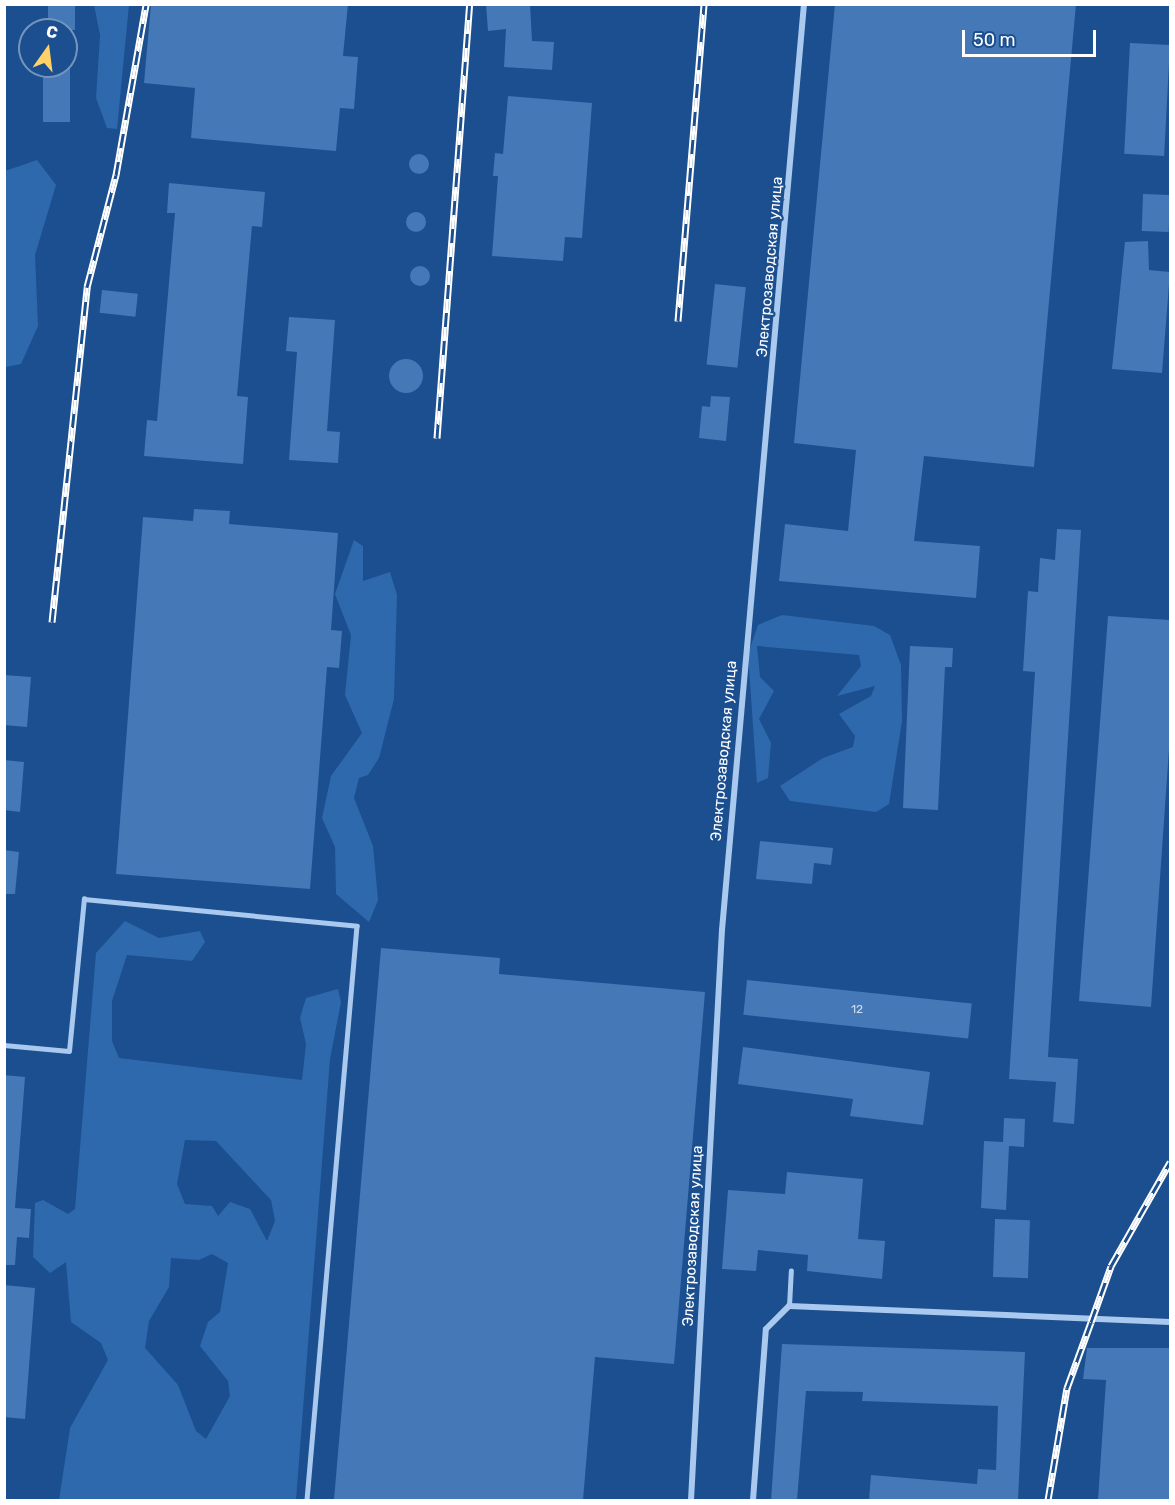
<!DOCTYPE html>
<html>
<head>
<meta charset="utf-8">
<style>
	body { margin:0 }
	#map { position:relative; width:1175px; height:1505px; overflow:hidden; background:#1b4f8f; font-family:Rubik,sans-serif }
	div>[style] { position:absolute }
	.green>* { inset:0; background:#2e69ad }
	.building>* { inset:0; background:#4478b7; transform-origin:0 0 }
	.round { border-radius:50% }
	.service>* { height:4.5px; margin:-2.25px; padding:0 2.25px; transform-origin:2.25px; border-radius:2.25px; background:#a9c9ee }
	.minor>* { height:6px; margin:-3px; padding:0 3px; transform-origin:3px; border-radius:3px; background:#a9c9ee }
	.rail>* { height:7px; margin-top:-3.5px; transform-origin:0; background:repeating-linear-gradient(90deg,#1b4f8f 0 14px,#fff 0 28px); box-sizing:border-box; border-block:2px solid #fff }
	span { translate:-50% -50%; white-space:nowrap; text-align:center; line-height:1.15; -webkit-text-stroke:4.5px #1b4f8f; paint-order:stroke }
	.number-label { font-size:12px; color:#d0dded }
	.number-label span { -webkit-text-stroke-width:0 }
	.street-label { font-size:15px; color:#fff }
	.frame { position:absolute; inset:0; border:6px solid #fff; pointer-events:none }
	.north { position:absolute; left:18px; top:18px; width:60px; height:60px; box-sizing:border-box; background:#1b4f8f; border:2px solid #7695bc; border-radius:50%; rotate:14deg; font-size:16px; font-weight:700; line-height:24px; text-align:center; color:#fff }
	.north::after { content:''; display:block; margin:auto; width:21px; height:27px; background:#ffd166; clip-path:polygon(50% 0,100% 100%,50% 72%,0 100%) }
	.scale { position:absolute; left:962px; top:30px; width:134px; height:27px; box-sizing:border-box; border:3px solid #fff; border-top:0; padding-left:8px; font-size:18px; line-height:21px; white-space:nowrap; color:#fff; -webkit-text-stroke:4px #1b4f8f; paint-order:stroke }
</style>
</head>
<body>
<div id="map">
	<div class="green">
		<div style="clip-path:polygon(94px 5px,129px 5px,117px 129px,107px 128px,96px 98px,100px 35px)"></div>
		<div style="clip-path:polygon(37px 160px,56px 185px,35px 255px,38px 326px,21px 364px,5px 367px,5px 171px)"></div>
		<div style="clip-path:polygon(354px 540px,363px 546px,363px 581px,390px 572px,397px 595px,394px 699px,379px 758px,368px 775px,359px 778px,354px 798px,373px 846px,378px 900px,369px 922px,336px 894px,335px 847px,322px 818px,331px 776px,362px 733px,345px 695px,351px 635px,335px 594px)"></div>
		<div style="clip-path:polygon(782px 615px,874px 626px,890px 635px,901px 665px,902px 721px,889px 804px,876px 812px,790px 801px,780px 786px,823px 758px,853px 747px,855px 736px,839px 714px,871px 696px,875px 686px,837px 696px,861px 666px,859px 655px,757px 646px,760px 677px,774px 691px,759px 719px,771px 743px,768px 778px,757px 783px,748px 654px,758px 625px)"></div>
		<div style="clip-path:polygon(evenodd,125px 921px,159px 938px,200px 931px,205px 942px,192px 961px,127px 955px,112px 1001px,112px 1041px,119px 1058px,302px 1080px,306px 1044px,300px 1018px,306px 998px,338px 989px,341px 1002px,330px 1059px,296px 1500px,59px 1500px,70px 1428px,108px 1360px,101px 1343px,71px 1322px,66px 1262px,50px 1273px,33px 1257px,35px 1203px,43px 1200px,68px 1214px,75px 1209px,96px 953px,125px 921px,185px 1140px,216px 1141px,271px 1200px,275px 1221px,267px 1241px,250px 1209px,230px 1202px,218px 1216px,212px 1206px,185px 1204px,177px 1184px,185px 1140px,125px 921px,212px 1254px,228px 1263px,220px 1312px,208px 1322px,200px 1346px,228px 1381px,230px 1396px,206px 1439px,196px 1431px,178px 1385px,145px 1348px,149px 1321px,169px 1287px,171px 1258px,199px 1260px,212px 1254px)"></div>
	</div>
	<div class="building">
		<div style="left:48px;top:4px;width:27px;height:26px"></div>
		<div style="clip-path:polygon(151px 4px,348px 4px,343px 56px,358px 57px,354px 109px,340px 108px,336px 151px,191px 138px,195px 88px,144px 83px)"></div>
		<div style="clip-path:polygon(486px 4px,530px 4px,532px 41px,554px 42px,552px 70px,504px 67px,506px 29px,488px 31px)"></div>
		<div style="clip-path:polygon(835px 4px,1076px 4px,1034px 467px,924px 456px,914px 541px,980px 546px,976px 598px,779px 581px,785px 524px,848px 531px,856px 450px,794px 443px)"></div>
		<div style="left:1130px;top:43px;width:40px;height:111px;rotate:3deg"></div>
		<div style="left:43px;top:66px;width:27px;height:56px"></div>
		<div style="clip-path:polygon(508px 96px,592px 103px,582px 238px,565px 237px,563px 261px,492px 256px,498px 176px,493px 176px,495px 153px,503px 154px)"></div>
		<div class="round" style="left:409px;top:154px;width:20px;height:20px"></div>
		<div style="clip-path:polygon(169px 183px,265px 192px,262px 227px,252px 226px,237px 396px,248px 397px,243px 464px,144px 456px,147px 420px,157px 421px,175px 213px,167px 213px)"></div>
		<div style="left:1143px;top:194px;width:27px;height:37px;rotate:2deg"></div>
		<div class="round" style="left:406px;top:212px;width:20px;height:20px"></div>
		<div style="clip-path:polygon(1148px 241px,1149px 270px,1170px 272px,1162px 373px,1112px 369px,1125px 242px)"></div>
		<div class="round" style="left:410px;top:266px;width:20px;height:20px"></div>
		<div style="left:715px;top:284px;width:31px;height:81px;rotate:6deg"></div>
		<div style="left:102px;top:290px;width:36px;height:23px;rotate:6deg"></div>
		<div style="clip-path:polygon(289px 317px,335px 320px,327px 431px,340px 432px,338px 463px,289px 460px,297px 352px,286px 351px)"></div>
		<div class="round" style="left:389px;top:359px;width:34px;height:34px"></div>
		<div style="clip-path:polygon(711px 396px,730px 397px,726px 441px,699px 438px,702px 406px,710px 407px)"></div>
		<div style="clip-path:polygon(194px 509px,230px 511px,229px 524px,338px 533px,331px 630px,342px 631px,339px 668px,327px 667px,310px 889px,116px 874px,143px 517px,193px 521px)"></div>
		<div style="clip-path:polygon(1057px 529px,1081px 530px,1048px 1057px,1078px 1059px,1074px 1124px,1053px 1122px,1056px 1082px,1009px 1079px,1035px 672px,1023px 671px,1028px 591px,1038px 592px,1040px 558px,1055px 560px)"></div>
		<div style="clip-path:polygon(1108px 616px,1170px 620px,1170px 735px,1151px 1007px,1079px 1001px)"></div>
		<div style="clip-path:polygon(910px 646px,953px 648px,952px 667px,945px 667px,938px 810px,903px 808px)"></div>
		<div style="clip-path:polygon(4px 675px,31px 677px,27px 727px,4px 725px)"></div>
		<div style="clip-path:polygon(4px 760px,24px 762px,20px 812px,4px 810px)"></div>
		<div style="clip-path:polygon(760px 841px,833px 848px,831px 865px,814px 863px,812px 884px,756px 879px)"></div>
		<div style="clip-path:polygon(4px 850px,19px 852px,15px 894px,4px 894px)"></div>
		<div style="clip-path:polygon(381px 948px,500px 958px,499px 974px,705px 992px,674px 1364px,595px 1357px,583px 1500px,334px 1500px)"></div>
		<div style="left:747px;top:980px;width:226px;height:35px;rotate:6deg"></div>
		<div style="clip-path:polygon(743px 1047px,930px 1072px,923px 1125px,850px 1116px,853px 1099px,738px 1084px)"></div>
		<div style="clip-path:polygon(4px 1075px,25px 1077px,15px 1208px,31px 1209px,29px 1238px,17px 1237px,15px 1265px,4px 1265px)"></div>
		<div style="clip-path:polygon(1004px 1118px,1025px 1119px,1024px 1147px,1009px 1146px,1006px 1210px,981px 1208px,984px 1141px,1003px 1142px)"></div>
		<div style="clip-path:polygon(787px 1172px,863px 1179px,858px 1239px,885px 1241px,882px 1279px,807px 1271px,808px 1255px,758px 1250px,756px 1271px,722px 1269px,728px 1190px,785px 1194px)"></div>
		<div style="left:995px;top:1219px;width:35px;height:58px;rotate:2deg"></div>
		<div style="clip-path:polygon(4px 1285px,35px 1288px,25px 1419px,4px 1417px)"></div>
		<div style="clip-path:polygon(782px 1344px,1025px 1352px,1018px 1500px,869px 1500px,871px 1475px,977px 1484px,978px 1469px,996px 1470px,998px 1406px,862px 1401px,863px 1392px,806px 1391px,797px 1500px,771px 1500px)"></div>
		<div style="clip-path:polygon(1087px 1348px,1170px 1348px,1170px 1500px,1098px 1500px,1106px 1380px,1083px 1379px)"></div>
	</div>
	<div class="service">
		<div style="left:4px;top:1045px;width:65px;rotate:5.3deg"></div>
		<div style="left:69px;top:1051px;width:153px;rotate:-84.4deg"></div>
		<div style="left:84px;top:899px;width:274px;rotate:5.6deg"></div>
		<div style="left:357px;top:926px;width:576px;rotate:94.98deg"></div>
		<div style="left:789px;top:1306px;width:35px;rotate:-87deg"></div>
	</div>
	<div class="minor">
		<div style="left:691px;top:1500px;width:571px;rotate:-86.89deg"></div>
		<div style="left:722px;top:930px;width:930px;rotate:-84.94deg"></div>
		<div style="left:753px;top:1500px;width:171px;rotate:-85.7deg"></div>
		<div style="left:766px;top:1329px;width:33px;rotate:-45deg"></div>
		<div style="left:789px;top:1306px;width:381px;rotate:2.4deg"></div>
	</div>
	<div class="rail">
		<div style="left:678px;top:321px;width:318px;rotate:-85.3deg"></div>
		<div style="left:437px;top:438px;width:435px;rotate:-85.7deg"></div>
		<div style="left:52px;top:622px;width:337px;rotate:-84deg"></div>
		<div style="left:87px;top:287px;width:116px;rotate:-75.5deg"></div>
		<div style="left:116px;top:175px;width:174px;rotate:-80deg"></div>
		<div style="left:1048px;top:1500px;width:114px;rotate:-80.4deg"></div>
		<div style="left:1067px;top:1388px;width:70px;rotate:-70deg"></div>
		<div style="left:1091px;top:1322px;width:59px;rotate:-70.3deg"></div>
		<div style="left:1111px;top:1266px;width:120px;rotate:-60.4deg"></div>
	</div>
	<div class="number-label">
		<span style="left:857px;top:1010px">12</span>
	</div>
	<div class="street-label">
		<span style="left:770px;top:267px;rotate:-85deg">Электрозаводская улица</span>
		<span style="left:724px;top:751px;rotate:-85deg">Электрозаводская улица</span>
		<span style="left:693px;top:1236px;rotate:-87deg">Электрозаводская улица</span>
	</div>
	<div class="frame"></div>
	<div class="north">С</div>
	<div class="scale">50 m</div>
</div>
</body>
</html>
